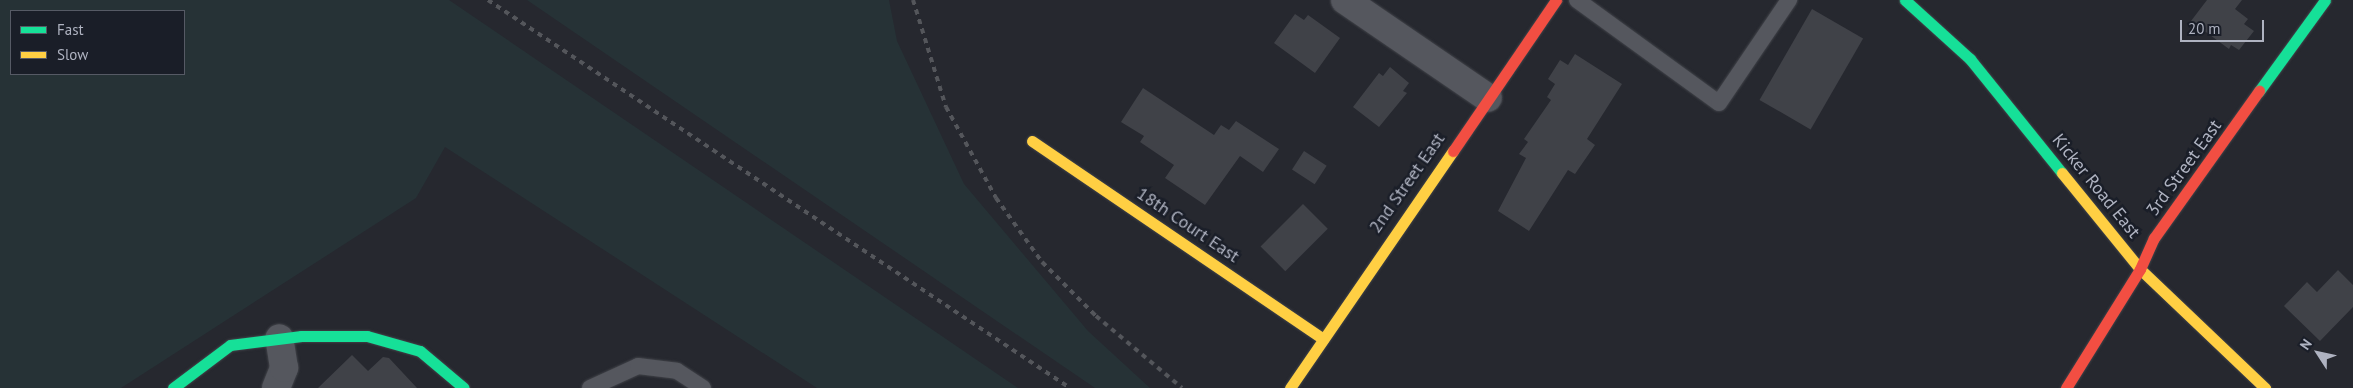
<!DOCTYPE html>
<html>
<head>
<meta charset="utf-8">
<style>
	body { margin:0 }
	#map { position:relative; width:2353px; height:388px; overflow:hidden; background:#26282f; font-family:"PT Sans",sans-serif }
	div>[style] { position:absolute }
	.green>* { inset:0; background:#263236 }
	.building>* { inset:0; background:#404248; transform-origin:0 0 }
	.roads { filter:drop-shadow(0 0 1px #414349) drop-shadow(0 0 1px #414349) }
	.lane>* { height:16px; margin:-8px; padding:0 8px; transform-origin:8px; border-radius:8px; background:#55575e }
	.street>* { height:28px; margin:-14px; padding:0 14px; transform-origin:14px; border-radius:14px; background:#55575e }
	.fast>* { height:11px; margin:-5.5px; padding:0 5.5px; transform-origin:5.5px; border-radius:5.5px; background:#16e098 }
	.slow>* { height:11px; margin:-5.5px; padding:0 5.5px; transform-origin:5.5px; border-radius:5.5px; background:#ffcf43 }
	.jam>* { height:11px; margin:-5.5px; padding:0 5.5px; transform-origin:5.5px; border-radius:5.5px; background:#f24e42 }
	.rail>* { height:4px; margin-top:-2px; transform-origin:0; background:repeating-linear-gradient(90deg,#54565b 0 5px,transparent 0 10px) }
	span { translate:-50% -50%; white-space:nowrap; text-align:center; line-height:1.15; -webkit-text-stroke:5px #1a1e28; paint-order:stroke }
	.street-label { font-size:18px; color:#afb3c1 }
	.legend { position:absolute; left:10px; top:10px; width:175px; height:65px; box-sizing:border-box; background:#1a1e28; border:1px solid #565a65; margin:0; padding:6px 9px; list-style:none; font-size:15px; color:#afb3c1 }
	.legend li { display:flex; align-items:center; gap:10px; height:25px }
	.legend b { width:25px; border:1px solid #565a65 }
	.north { position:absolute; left:2293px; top:328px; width:50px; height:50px; -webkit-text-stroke:4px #1a1e28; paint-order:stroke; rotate:305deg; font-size:14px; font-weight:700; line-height:20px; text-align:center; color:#afb3c1 }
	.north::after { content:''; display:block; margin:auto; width:18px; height:22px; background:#afb3c1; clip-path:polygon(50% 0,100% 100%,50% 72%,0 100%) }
	.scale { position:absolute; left:2180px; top:20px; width:84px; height:22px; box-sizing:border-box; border:2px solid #afb3c1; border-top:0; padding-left:6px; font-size:15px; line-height:18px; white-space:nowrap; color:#afb3c1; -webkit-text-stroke:4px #1a1e28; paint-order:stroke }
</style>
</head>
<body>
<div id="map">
	<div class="green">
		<div style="clip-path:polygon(evenodd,0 0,449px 0,1018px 388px,817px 388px,445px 147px,416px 198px,121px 388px,0 388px,0 0,184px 11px,184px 74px,11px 74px,11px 11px,184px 11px)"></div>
		<div style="clip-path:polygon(527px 0,889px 0,897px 41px,964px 184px,1088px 331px,1150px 388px,1095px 388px)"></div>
	</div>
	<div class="building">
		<div style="clip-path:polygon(2207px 0,2242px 0,2235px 9px,2248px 19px,2244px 24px,2254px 31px,2239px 50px,2231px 45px,2229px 49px,2191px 21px)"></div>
		<div style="left:1812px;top:9px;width:59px;height:105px;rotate:30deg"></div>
		<div style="clip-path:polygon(1295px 14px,1304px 20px,1308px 15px,1340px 38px,1315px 73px,1274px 43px)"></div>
		<div style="clip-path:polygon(1575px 54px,1622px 84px,1587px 139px,1595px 145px,1575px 174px,1568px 170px,1529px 231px,1498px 211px,1526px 158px,1519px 154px,1528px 142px,1524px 139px,1551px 100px,1547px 97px,1555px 84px,1548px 79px,1560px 60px,1568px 65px)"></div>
		<div style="clip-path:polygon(1390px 67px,1409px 83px,1403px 91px,1407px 93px,1379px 127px,1353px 107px,1379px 73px,1383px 76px)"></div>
		<div style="clip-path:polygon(1143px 88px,1214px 135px,1221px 125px,1229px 130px,1236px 121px,1279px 149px,1263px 172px,1240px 156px,1205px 205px,1165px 178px,1174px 165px,1140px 142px,1144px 136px,1121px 122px)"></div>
		<div style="left:1304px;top:151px;width:27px;height:22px;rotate:33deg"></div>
		<div style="left:1303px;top:204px;width:35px;height:60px;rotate:45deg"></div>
		<div style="clip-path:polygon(2338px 270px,2353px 285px,2353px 307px,2320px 341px,2284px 306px,2307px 282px,2317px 292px)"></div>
		<div style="clip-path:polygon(352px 355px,368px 371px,383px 357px,389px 358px,417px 388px,318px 388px)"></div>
	</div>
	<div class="roads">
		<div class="lane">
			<div style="left:1577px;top:0;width:175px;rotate:36deg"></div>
			<div style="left:1719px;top:103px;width:125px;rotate:-55.8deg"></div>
			<div style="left:590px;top:388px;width:53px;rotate:-24.6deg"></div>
			<div style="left:638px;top:366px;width:39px;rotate:7deg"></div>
			<div style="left:677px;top:371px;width:31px;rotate:33deg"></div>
		</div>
		<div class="street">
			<div style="left:1345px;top:0;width:173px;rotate:34.4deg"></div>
			<div style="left:276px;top:388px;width:22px;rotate:-68deg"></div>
			<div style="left:284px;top:368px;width:30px;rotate:-99deg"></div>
		</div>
		<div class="fast">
			<div style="left:1905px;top:0;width:88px;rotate:42.2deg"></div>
			<div style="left:1970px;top:59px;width:146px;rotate:51.1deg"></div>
			<div style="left:2259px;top:91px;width:112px;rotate:-54deg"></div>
			<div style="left:173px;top:388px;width:71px;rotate:-37deg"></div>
			<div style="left:230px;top:345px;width:72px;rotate:-7.2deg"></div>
			<div style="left:301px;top:336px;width:66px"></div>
			<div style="left:367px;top:336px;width:55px;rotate:15.8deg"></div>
			<div style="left:420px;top:351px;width:57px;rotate:40.1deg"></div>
		</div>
		<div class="slow">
			<div style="left:1032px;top:141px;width:352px;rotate:34.2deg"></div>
			<div style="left:2062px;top:173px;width:124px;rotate:50.9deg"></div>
			<div style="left:2140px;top:269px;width:173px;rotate:43.6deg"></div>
			<div style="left:1290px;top:388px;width:288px;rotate:-55.5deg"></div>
		</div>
		<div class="jam">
			<div style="left:1453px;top:151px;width:183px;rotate:-55.7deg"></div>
			<div style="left:2066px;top:388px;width:140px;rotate:-58.1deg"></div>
			<div style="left:2140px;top:269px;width:34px;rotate:-66deg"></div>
			<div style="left:2154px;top:238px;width:181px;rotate:-54.5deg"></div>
		</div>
	</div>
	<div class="rail">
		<div style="left:488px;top:0;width:699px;rotate:33.69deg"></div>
		<div style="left:913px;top:0;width:112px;rotate:72.9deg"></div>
		<div style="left:946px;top:107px;width:104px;rotate:61.2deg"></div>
		<div style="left:996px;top:198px;width:79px;rotate:54.3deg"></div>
		<div style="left:1042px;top:262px;width:76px;rotate:45deg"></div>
		<div style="left:1096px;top:316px;width:112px;rotate:39.9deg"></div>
	</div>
	<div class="street-label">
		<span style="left:2184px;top:168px;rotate:-54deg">3rd Street East</span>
		<span style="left:1407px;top:183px;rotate:-55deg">2nd Street East</span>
		<span style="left:2096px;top:186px;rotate:51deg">Kicker Road East</span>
		<span style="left:1188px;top:225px;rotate:34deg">18th Court East</span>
	</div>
	<ul class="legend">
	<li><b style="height:6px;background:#16e098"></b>Fast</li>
	<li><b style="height:6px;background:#ffcf43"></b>Slow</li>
	</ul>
	<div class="north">N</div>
	<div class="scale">20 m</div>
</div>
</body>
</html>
